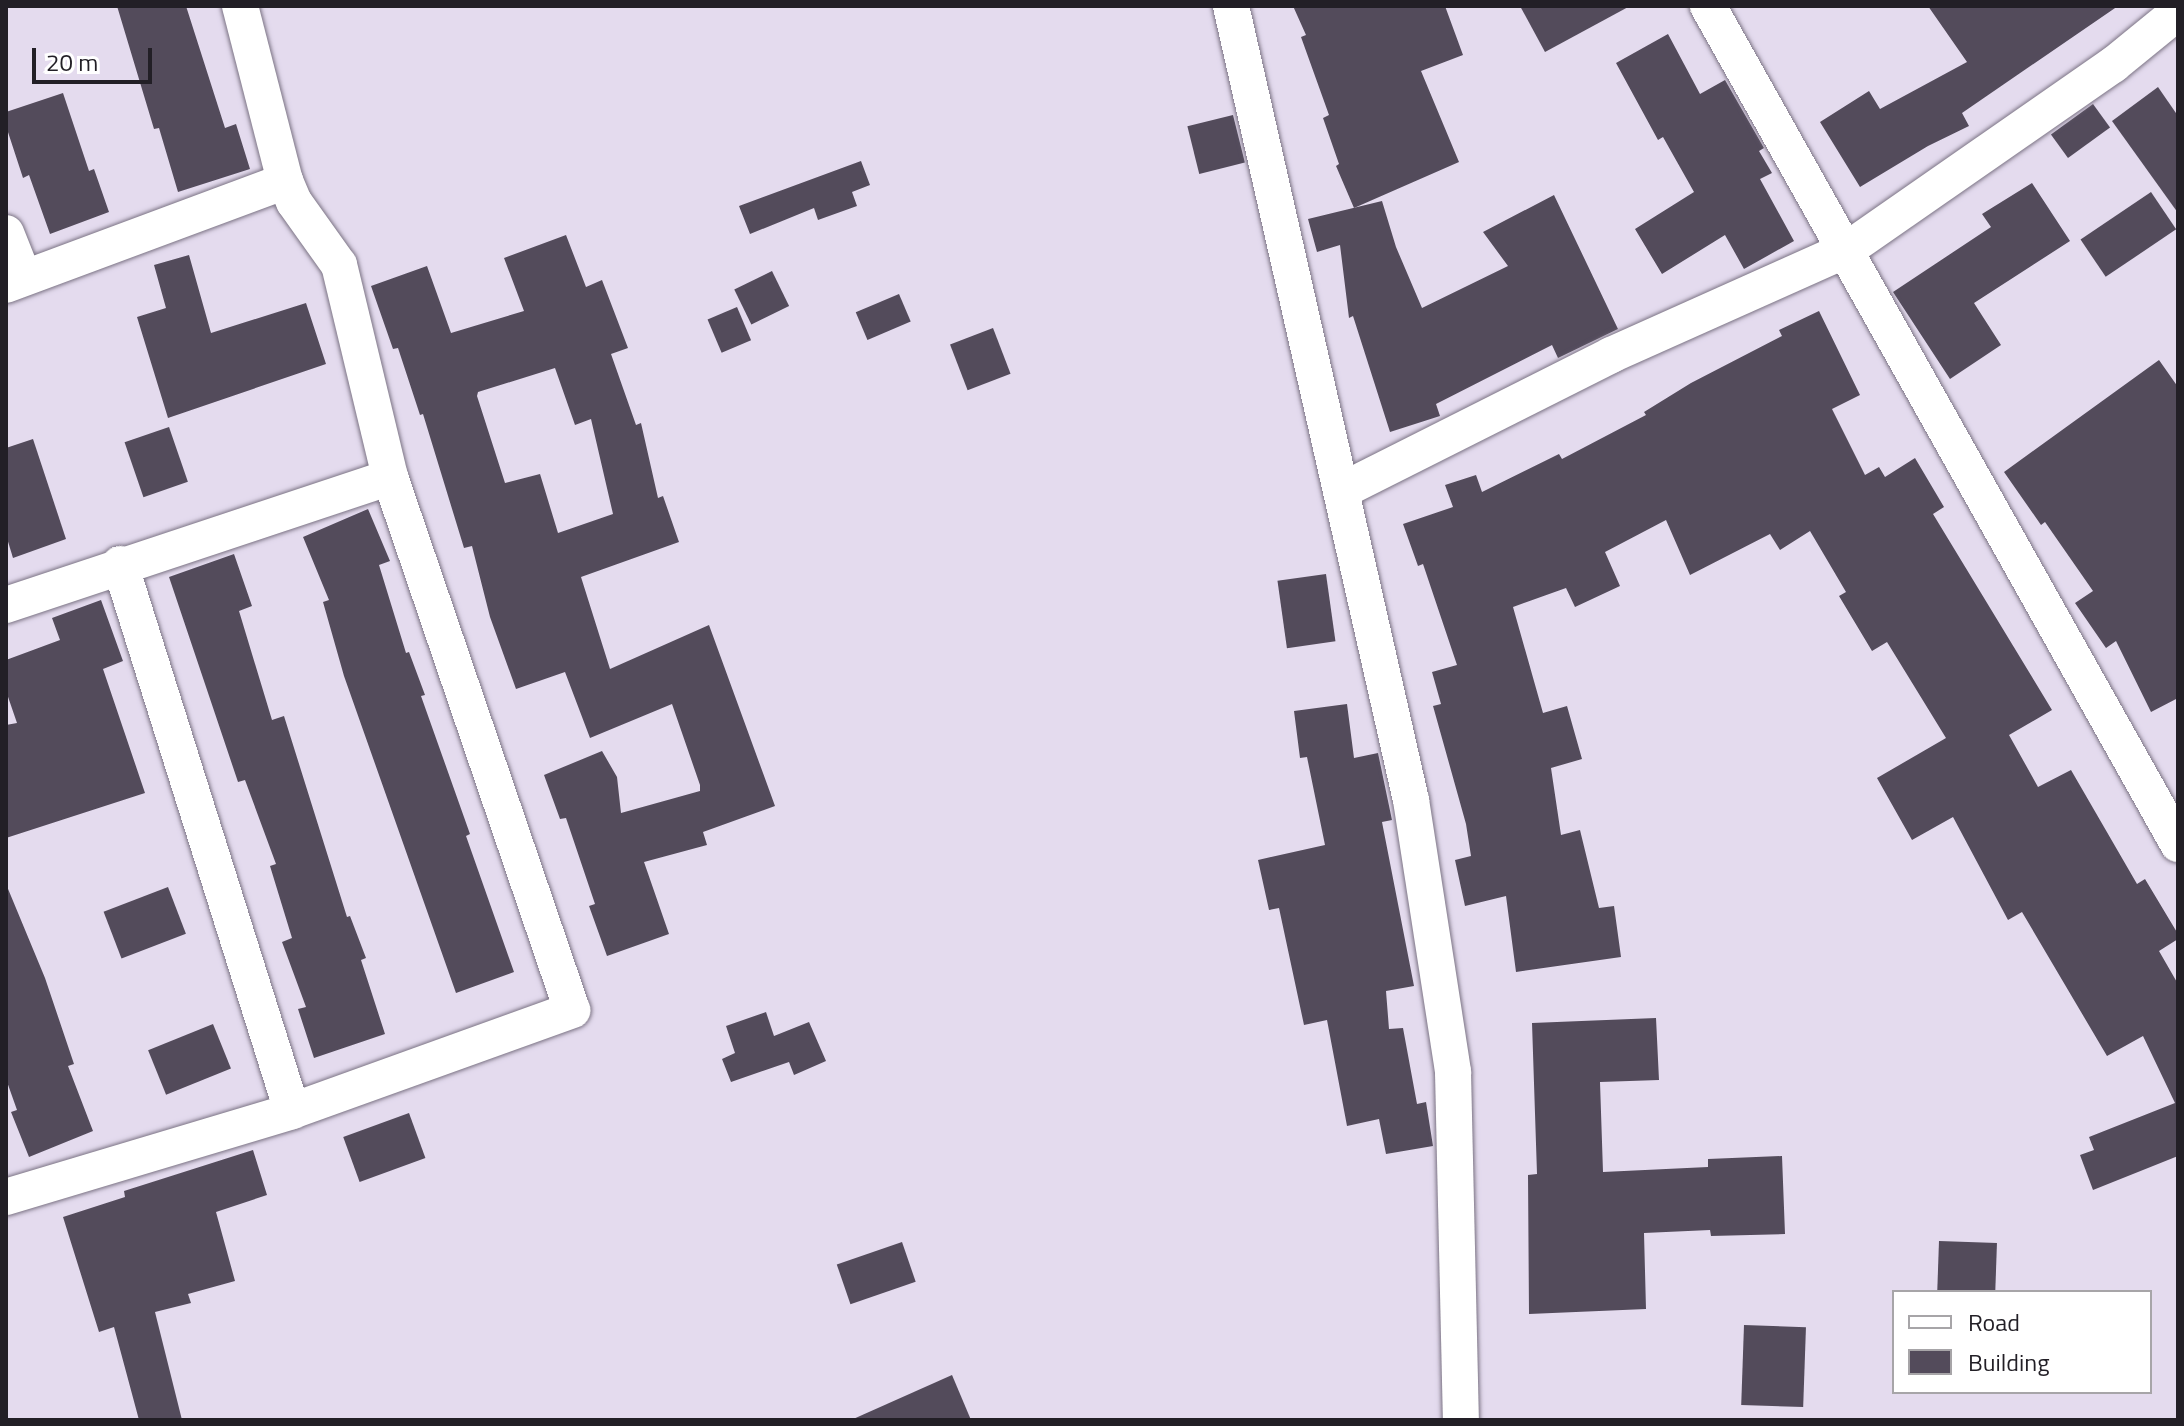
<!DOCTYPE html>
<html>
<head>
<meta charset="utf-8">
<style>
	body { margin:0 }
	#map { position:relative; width:2184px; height:1426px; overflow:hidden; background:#e4dbee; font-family:"Titillium Web",sans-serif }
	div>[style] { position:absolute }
	.building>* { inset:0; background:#534b5b; transform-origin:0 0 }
	.roads { filter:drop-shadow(0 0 2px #7b7384) drop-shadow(0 0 2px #7b7384) }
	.minor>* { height:36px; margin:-18px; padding:0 18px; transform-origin:18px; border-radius:18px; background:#fff }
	span { translate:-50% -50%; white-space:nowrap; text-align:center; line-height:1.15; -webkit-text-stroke:8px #fff; paint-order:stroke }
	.frame { position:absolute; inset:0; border:8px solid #221f26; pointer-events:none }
	.legend { position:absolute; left:1892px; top:1290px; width:260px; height:104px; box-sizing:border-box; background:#fff; border:2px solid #a7a5a8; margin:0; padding:10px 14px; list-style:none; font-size:24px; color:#221f26 }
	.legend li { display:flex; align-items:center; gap:16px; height:40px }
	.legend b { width:40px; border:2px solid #a7a5a8 }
	.scale { position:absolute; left:32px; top:48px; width:120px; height:36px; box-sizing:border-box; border:4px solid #221f26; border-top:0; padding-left:10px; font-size:24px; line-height:28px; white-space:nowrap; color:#221f26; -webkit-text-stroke:6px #fff; paint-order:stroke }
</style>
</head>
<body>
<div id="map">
	<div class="building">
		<div style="clip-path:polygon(117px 6px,186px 6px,225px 128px,236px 124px,250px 169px,178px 192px,159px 128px,154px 129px)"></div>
		<div style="clip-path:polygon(1293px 6px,1445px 6px,1463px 55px,1421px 71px,1459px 162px,1354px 208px,1336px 166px,1339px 164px,1323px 118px,1329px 115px,1301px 37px,1306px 35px)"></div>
		<div style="clip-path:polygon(1520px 6px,1630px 6px,1545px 52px)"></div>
		<div style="clip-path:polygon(1928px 6px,2118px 6px,1962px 113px,1969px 126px,1928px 146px,1860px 187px,1820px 122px,1869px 91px,1880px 109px,1967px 62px)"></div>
		<div style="clip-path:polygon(1668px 34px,1700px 94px,1725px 80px,1764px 148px,1759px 151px,1772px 173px,1760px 179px,1794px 241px,1744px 269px,1725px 235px,1662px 274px,1635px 229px,1694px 192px,1663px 137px,1658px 140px,1616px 63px)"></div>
		<div style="clip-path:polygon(2158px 87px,2178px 116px,2178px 213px,2112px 121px)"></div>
		<div style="clip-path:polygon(63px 93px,89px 171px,94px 169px,109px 212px,50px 234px,29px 175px,23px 178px,6px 126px,6px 112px)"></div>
		<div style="left:2093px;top:104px;width:29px;height:52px;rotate:54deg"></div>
		<div style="left:1233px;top:115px;width:49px;height:47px;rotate:76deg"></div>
		<div style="clip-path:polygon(861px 161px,870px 185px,852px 192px,857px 206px,818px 220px,814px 208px,750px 234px,739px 206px)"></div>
		<div style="clip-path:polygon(2032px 183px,2070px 241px,1974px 303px,2001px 345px,1950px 379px,1893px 292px,1991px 227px,1982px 214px)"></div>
		<div style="left:2151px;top:192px;width:45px;height:85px;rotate:56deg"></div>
		<div style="clip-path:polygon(1554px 195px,1618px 329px,1558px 358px,1552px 345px,1436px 404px,1440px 416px,1390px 432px,1353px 316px,1349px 318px,1340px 245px,1317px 252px,1308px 219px,1382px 201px,1396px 247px,1422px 308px,1508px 266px,1483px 232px)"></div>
		<div style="clip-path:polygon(evenodd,566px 235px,586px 287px,602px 280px,628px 348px,611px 354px,636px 425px,641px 423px,658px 498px,663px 496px,679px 542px,581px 577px,610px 669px,709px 625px,775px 806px,703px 832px,707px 845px,644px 862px,669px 934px,607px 956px,589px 906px,595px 904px,566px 818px,560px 819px,544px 775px,602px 751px,617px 777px,621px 813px,700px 791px,700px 785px,672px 704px,590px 738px,565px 672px,516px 689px,490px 617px,472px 546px,464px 548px,423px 414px,420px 415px,398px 348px,393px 349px,371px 286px,427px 266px,451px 333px,524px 311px,504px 258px,566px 235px,555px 368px,575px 425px,591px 419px,613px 514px,558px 533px,540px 474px,505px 483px,477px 396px,478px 392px,555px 368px)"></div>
		<div style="clip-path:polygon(189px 255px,211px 333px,306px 303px,326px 364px,168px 418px,137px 317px,166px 308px,154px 265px)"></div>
		<div style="left:772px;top:271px;width:39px;height:42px;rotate:64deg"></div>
		<div style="left:899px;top:294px;width:30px;height:47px;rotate:67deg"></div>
		<div style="left:737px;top:307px;width:36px;height:32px;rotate:67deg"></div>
		<div style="clip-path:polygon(1819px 311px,1860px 395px,1832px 409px,1865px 475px,1879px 467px,1885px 477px,1915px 458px,1944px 507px,1933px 514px,2052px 710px,2009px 735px,2038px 787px,2071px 770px,2137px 884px,2145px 879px,2178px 934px,2178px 939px,2159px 951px,2178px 984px,2178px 1156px,2093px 1190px,2080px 1155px,2094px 1150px,2089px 1137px,2175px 1103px,2143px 1036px,2107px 1056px,2022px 912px,2008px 920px,1953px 817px,1912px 840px,1877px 778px,1946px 738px,1887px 642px,1872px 651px,1839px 596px,1846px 592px,1810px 531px,1780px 550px,1770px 534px,1690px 575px,1666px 520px,1605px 552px,1620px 586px,1575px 607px,1566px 588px,1513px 607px,1543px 713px,1567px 706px,1582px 759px,1551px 768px,1561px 835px,1580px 830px,1599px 908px,1614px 906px,1621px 957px,1516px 972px,1506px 896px,1465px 906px,1455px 860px,1471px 856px,1466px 824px,1433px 706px,1441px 704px,1432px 672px,1457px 665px,1423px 564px,1418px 566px,1403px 524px,1453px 507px,1445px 485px,1476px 475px,1482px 492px,1559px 454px,1562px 459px,1646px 415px,1644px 412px,1691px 383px,1782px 336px,1779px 330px)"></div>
		<div style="left:993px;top:328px;width:49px;height:46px;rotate:69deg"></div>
		<div style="clip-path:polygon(2159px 360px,2178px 387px,2178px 698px,2151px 712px,2116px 641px,2106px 648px,2075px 603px,2093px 591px,2045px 522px,2041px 525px,2004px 472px)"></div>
		<div style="left:169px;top:427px;width:58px;height:47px;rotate:71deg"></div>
		<div style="clip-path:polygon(33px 439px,66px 539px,13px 558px,6px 535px,6px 448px)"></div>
		<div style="clip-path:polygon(368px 509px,390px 561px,379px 565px,406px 653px,409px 652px,425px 695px,421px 696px,470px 834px,466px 836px,514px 972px,456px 993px,344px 676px,323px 602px,329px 600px,303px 537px)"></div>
		<div style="clip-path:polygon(234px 554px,252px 606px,239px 611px,272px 720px,284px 716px,347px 917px,350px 916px,366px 958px,361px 960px,385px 1034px,314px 1058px,298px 1009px,306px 1007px,282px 942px,292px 938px,270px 866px,276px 864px,245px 780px,238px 782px,169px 577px)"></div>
		<div style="left:1326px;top:574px;width:68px;height:49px;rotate:82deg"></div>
		<div style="clip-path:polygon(101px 600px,123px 661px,103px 669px,145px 793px,6px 838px,6px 725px,17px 723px,6px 691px,6px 660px,60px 640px,52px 618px)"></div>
		<div style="clip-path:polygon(1347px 704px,1354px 758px,1378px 753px,1392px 820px,1382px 822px,1414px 986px,1386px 991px,1389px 1029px,1403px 1028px,1417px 1104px,1426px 1102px,1433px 1146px,1386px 1154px,1379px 1119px,1347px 1126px,1327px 1020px,1304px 1025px,1279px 908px,1269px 910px,1258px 860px,1325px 845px,1307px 757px,1300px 758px,1294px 711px)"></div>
		<div style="clip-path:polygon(6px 884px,45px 978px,74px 1064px,68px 1066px,93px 1131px,29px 1157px,11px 1112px,17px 1110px,6px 1079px)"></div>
		<div style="left:168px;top:887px;width:50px;height:69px;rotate:69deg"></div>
		<div style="clip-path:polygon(766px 1012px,774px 1036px,809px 1022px,826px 1061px,794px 1075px,789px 1062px,731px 1082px,722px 1059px,735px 1053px,726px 1026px)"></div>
		<div style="clip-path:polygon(1656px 1018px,1659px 1080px,1600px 1082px,1603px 1172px,1708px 1167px,1708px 1159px,1782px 1156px,1785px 1234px,1711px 1236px,1710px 1230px,1644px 1233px,1646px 1309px,1529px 1314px,1528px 1175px,1537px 1174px,1532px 1023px)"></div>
		<div style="left:213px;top:1024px;width:48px;height:70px;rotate:68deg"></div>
		<div style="left:409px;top:1113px;width:48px;height:70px;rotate:70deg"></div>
		<div style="clip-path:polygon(253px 1150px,267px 1195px,216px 1212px,235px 1281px,188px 1294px,191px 1303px,155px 1312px,182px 1420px,139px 1420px,114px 1327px,99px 1332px,63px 1217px,125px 1197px,124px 1191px)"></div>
		<div style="left:1939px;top:1241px;width:58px;height:51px;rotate:2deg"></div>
		<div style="left:902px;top:1242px;width:42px;height:69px;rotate:71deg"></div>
		<div style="left:1744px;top:1325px;width:62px;height:80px;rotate:2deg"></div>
		<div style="clip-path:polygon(952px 1375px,971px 1420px,851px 1420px)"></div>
	</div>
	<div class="roads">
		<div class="minor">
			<div style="left:1231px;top:6px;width:814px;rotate:77.23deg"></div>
			<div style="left:1411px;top:800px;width:275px;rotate:81.2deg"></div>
			<div style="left:1453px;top:1072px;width:348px;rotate:88.7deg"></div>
			<div style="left:1708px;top:6px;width:961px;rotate:60.71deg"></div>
			<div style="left:6px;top:233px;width:48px;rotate:68.2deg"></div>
			<div style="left:6px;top:285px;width:298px;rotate:-20.4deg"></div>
			<div style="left:1343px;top:490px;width:300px;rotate:-26.7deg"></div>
			<div style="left:1611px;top:355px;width:260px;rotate:-24.1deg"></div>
			<div style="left:1848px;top:249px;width:323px;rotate:-34.8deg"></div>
			<div style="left:2113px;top:65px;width:84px;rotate:-39.2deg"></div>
			<div style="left:120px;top:564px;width:573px;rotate:72.54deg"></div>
			<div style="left:6px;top:605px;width:405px;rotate:-18.4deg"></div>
			<div style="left:6px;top:1197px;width:299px;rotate:-16.7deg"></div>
			<div style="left:292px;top:1111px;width:298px;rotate:-19.8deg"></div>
			<div style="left:572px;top:1010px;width:563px;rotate:-108.85deg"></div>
			<div style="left:390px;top:477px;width:218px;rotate:-103.5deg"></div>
			<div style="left:339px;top:265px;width:77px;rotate:-125.5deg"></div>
			<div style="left:294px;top:202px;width:23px;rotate:-113deg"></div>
			<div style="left:285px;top:181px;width:181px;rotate:-104.4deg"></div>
		</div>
	</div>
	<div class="frame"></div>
	<ul class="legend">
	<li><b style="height:10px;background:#fff"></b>Road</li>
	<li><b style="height:22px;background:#534b5b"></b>Building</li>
	</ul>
	<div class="scale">20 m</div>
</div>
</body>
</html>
